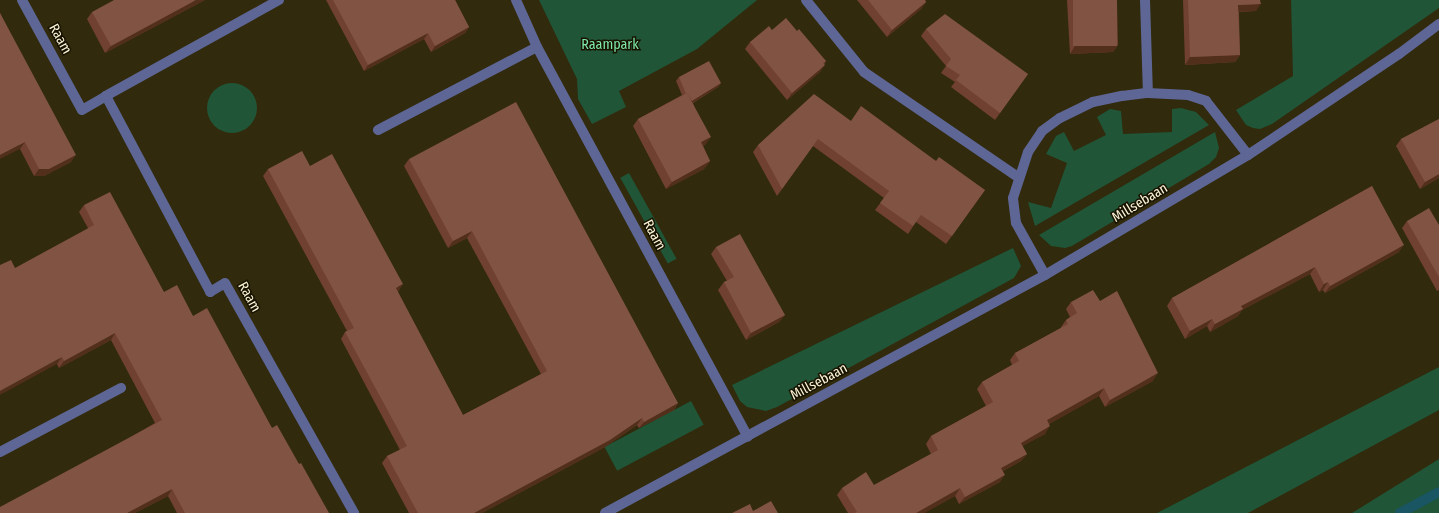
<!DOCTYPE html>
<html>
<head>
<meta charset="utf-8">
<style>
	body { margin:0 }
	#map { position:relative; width:1439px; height:513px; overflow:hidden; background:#312a0c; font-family:"Fira Sans Condensed",sans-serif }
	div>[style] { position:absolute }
	.green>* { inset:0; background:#205537; transform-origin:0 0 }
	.round { border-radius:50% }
	.stream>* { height:10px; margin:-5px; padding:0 5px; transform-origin:5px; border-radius:5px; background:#195562 }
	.street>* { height:10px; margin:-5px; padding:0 5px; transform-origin:5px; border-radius:5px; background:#5e6695 }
	.wall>* { inset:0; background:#704031 }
	.shaded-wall>* { inset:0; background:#512f1a }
	.building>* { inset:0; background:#805342; transform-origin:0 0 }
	span { translate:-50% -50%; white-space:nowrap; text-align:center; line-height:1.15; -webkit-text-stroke:3px #181300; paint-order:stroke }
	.street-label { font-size:14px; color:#fcf5d7 }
	.park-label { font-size:14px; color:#7de8a8 }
</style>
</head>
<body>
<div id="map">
	<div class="green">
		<div style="clip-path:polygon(539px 0,757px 0,697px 49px,619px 91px,626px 107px,592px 124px,578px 99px,577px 79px)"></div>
		<div style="clip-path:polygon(1291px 0,1439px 0,1439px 8px,1272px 124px,1260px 129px,1253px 128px,1246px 125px,1236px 110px,1293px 76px)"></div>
		<div class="round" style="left:207px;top:83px;width:50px;height:50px"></div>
		<div style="clip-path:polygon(1181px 108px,1196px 112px,1209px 125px,1035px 226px,1028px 202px,1051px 208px,1067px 163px,1046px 154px,1056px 136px,1064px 132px,1074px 151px,1106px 135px,1097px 117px,1110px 109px,1121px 111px,1123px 134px,1172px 132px,1172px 109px)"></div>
		<div style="clip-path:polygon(1215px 132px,1219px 148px,1216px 157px,1209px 164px,1072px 246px,1065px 248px,1051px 246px,1039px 235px)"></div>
		<div style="left:629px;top:173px;width:98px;height:10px;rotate:61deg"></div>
		<div style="clip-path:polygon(1013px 248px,1021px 266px,1014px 278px,777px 407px,766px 411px,747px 407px,740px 401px,732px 385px)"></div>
		<div style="clip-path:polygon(1439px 367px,1439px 410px,1248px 513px,1157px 513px)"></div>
		<div style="left:691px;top:401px;width:27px;height:98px;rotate:62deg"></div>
		<div style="clip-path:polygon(1439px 459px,1439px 513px,1352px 513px)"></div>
	</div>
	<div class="stream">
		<div style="left:1400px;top:513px;width:44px;rotate:-28.3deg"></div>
	</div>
	<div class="street">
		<div style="left:22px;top:0;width:125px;rotate:61.4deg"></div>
		<div style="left:82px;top:110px;width:28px;rotate:-30deg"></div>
		<div style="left:279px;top:0;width:198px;rotate:151deg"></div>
		<div style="left:106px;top:96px;width:222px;rotate:62deg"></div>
		<div style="left:210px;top:292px;width:17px;rotate:-31deg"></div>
		<div style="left:225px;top:283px;width:264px;rotate:60.7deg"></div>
		<div style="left:516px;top:0;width:51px;rotate:65.9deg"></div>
		<div style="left:537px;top:47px;width:443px;rotate:61.6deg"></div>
		<div style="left:806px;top:0;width:92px;rotate:51.1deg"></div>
		<div style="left:864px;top:72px;width:186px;rotate:34.3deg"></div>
		<div style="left:1145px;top:0;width:93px;rotate:88.2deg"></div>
		<div style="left:378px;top:130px;width:179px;rotate:-27.6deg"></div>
		<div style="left:1045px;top:275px;width:60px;rotate:-119.1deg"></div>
		<div style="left:1016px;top:223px;width:25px;rotate:-97deg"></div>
		<div style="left:1013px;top:198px;width:48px;rotate:-71.9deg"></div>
		<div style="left:1028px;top:152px;width:25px;rotate:-56deg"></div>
		<div style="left:1042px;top:131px;width:22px;rotate:-36deg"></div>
		<div style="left:1060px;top:118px;width:37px;rotate:-26deg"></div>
		<div style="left:1093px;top:102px;width:30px;rotate:-12deg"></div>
		<div style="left:1122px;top:96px;width:26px;rotate:-7deg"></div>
		<div style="left:1148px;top:93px;width:40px;rotate:2.9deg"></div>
		<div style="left:1188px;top:95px;width:19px;rotate:18deg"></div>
		<div style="left:1206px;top:101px;width:68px;rotate:52.1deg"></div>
		<div style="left:0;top:452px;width:137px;rotate:-27.9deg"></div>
		<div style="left:605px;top:513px;width:500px;rotate:-28.41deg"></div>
		<div style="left:1045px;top:275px;width:236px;rotate:-30.6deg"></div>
		<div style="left:1248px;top:155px;width:182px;rotate:-33.8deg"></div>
		<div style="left:1399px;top:54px;width:50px;rotate:-36.9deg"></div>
	</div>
	<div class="wall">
		<div style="clip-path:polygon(205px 0,105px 53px,87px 19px,92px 12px)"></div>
		<div style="clip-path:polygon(326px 0,455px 0,469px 27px,465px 33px,431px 52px,424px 39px,364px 71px)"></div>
		<div style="clip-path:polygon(857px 0,925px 0,926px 2px,921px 9px,887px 37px)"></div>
		<div style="clip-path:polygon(1067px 0,1117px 0,1118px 45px,1113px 52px,1070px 54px)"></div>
		<div style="clip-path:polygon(1183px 0,1260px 0,1256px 11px,1239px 12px,1240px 55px,1235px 62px,1185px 65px)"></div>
		<div style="clip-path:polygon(0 13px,71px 162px,44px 176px,34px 176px,20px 149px)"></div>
		<div style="clip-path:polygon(926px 29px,1028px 74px,995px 120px,951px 87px,955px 82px,941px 73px,946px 66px,921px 36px)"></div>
		<div style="clip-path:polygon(772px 30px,797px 31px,826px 61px,820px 72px,787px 100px,745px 49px,750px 42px)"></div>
		<div style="clip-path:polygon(679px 77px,721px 83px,718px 87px,693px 103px,706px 144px,703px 146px,710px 161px,704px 169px,666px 189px,633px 126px,638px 119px,682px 95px,676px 81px)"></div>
		<div style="clip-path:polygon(1439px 119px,1439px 178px,1420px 189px,1396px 146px,1401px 139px)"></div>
		<div style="clip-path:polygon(851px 121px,936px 161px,985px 190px,946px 244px,916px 222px,908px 234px,875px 210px,884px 198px,813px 146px,777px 196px,753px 152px,758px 145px)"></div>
		<div style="clip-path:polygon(409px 159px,678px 403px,674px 410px,639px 428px,637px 425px,605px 447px,482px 513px,409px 513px,382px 463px,387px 456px,400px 450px,341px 339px,345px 332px,347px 331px,263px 176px,268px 169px,310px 166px,399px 291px,397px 292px,463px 415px,541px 374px,467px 238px,448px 248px,404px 166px)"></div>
		<div style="clip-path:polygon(1372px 186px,1399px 252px,1325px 293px,1323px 290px,1319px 292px,1310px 274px,1242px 310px,1238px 316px,1210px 332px,1207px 326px,1185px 339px,1167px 306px,1172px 298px)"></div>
		<div style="clip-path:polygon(84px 205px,164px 292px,193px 316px,272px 428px,299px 464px,329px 513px,177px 513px,168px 496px,135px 513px,0 513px,155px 423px,111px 340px,59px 368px,57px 364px,88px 228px,79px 212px)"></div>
		<div style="clip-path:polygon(1407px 221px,1439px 225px,1439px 290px,1437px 291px,1402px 228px)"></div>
		<div style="clip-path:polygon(716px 247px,785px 315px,779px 322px,746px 340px,718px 290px,724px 282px,727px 281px,711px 254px)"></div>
		<div style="clip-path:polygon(1100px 301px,1153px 381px,1105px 407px,1099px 396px,1049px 424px,1045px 434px,1022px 446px,1027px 454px,1021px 461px,1003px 471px,1000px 482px,959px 504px,955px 496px,924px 513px,848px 513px,837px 495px,842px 488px,874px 485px,931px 454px,926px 444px,931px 436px,986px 406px,977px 389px,982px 382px,1012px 365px,1010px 360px,1015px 353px,1061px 328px,1061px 327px,1066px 320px,1070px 317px,1066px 309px,1071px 302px)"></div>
	</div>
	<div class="shaded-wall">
		<div style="clip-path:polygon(196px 0,205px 0,105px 53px,111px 46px)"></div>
		<div style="clip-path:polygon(926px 2px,921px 9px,887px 37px,892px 30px)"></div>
		<div style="clip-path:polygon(1261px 4px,1256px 11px,1233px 12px,1238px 5px)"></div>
		<div style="clip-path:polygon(469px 27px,465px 33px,431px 52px,435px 46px)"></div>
		<div style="clip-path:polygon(428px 33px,424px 39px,364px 71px,368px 65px)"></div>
		<div style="clip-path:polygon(1118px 45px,1113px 52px,1070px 54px,1075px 46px)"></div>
		<div style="clip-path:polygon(1240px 55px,1235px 62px,1185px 65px,1190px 57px)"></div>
		<div style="clip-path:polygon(825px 65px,820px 72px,787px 100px,792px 93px)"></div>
		<div style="clip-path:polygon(721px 83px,718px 87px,687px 106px,689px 102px)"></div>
		<div style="clip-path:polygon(711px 137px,706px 144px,696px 150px,701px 142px)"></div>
		<div style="clip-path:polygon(25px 142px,20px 149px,0 159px,0 155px)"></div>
		<div style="clip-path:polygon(76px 155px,71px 162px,44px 176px,34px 176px,39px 169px)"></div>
		<div style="clip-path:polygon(710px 161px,704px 169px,666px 189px,672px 182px)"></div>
		<div style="clip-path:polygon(1439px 174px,1439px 178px,1420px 189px,1425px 182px)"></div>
		<div style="clip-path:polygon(472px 231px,467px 238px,448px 248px,453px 241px)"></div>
		<div style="clip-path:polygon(1404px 245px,1399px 252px,1325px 293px,1330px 286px)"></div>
		<div style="clip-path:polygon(1315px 267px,1310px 274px,1242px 310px,1238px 316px,1210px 332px,1215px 324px,1241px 306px)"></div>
		<div style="clip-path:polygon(1328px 282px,1323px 290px,1319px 292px,1324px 284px)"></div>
		<div style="clip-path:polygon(403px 284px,399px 291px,391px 295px,396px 288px)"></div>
		<div style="clip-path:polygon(785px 315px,779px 322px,746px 340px,751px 333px)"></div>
		<div style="clip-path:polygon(1212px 319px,1207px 326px,1185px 339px,1190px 331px)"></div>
		<div style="clip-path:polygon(115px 333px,111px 340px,59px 368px,64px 361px)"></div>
		<div style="clip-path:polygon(62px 357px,57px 364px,0 395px,0 391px)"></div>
		<div style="clip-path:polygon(1158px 373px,1153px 381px,1105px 407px,1110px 400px)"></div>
		<div style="clip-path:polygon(1104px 388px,1099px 396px,1042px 428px,1047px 420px)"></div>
		<div style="clip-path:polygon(678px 403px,674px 410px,639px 428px,644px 422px)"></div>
		<div style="clip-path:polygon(642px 418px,637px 425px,605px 447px,482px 513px,474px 513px)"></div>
		<div style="clip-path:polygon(1050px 426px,1045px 434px,1015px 450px,1021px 443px)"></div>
		<div style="clip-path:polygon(1027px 454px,1021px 461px,996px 475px,1001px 468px)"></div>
		<div style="clip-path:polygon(1005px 475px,1000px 482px,959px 504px,965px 497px)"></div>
		<div style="clip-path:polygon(960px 488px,955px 496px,924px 513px,916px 513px)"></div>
		<div style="clip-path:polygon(172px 489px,168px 496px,135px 513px,127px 513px)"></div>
	</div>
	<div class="building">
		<div style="clip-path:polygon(114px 0,196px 0,111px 46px,92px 12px)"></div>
		<div style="clip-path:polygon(333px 0,455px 0,469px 27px,435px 46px,428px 33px,368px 65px)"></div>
		<div style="clip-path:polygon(868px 0,925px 0,926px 2px,892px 30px)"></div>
		<div style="left:1073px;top:0;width:44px;height:46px"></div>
		<div style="clip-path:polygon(1188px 0,1260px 0,1261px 4px,1238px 5px,1240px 55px,1190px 57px)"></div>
		<div style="clip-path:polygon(0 13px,76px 155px,49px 169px,39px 169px,25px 142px,0 155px)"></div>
		<div style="clip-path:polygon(945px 14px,1028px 74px,1000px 113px,956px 80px,960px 75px,946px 66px,951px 59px,926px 29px)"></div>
		<div style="clip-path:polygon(786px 18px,797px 31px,799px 29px,826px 61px,823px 63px,825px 65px,792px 93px,750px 42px,769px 26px,772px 30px)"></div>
		<div style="clip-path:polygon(709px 61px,721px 83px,692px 101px,687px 93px,686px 94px,679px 77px)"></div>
		<div style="clip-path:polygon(687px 93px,711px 137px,701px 142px,710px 161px,672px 182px,638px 119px)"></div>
		<div style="clip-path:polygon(814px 94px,851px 121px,861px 106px,936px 161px,939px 157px,985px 190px,952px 236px,921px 215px,913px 226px,880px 203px,889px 191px,818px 139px,782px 189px,758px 145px)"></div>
		<div style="clip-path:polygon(516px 102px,678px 403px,644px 422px,642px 418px,610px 440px,474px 513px,418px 513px,387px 456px,407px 446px,345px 332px,354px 328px,268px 169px,302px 151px,310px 166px,332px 154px,403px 284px,396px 288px,463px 415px,547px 371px,472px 231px,453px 241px,409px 159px)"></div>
		<div style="clip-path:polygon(1439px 119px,1439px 174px,1425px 182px,1401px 139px)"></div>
		<div style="clip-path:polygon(1372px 186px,1404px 245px,1330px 286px,1328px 282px,1324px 284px,1315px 267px,1241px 306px,1243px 309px,1215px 324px,1212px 319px,1190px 331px,1172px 298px)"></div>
		<div style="clip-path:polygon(110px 192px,164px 292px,177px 285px,193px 316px,207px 308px,272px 428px,277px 425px,299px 464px,301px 463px,329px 513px,185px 513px,172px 489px,127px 513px,0 513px,0 507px,162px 420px,115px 333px,64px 361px,62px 357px,0 391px,0 265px,11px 260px,15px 268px,94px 225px,84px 205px)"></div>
		<div style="clip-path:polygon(1429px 208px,1439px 225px,1439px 277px,1407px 221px)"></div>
		<div style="clip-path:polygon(740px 234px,785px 315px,751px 333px,724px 282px,734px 277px,716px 247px)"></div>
		<div style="clip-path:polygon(1093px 290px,1100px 301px,1117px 291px,1158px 373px,1110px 400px,1104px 388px,1047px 420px,1050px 426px,1021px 443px,1027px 454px,1001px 468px,1005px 475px,965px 497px,960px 488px,916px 513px,854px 513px,857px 512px,842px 488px,866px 472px,874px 485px,938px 450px,931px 436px,993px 402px,982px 382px,1019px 361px,1015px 353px,1068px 324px,1066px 320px,1077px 313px,1071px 302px)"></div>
		<div style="clip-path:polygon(771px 501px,778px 513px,732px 513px,750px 504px,753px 511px)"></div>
	</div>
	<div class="street-label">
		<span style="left:60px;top:39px;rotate:61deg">Raam</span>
		<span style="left:1140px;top:203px;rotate:-31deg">Millsebaan</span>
		<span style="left:654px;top:235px;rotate:62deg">Raam</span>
		<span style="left:249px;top:297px;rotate:61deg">Raam</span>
		<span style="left:819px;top:382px;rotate:-28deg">Millsebaan</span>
	</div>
	<div class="park-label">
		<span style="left:610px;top:45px">Raampark</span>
	</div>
</div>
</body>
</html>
